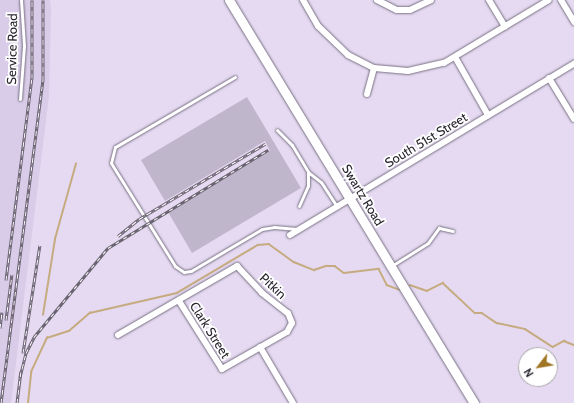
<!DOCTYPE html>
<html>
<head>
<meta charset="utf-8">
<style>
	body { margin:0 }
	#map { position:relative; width:574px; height:403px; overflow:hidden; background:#e5daf1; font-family:Cabin,sans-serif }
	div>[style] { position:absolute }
	.built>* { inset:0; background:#d8cce8 }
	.stream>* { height:1.5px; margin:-0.75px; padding:0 0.75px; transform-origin:0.75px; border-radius:0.75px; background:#c6ab80 }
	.building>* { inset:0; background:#c0b6cc }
	.roads { filter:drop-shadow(0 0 1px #797084) drop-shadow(0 0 1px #797084) }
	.lane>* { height:3px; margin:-1.5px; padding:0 1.5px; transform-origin:1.5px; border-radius:1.5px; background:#fff }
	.street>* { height:6px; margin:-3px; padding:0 3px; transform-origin:3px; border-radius:3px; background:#fff }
	.secondary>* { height:9px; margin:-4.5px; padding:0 4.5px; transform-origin:4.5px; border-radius:4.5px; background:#fff }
	.rail>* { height:3px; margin-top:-1.5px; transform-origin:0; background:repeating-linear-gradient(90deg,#fff 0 4.5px,#6a6371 0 9px); box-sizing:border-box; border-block:1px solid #6a6371 }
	span { translate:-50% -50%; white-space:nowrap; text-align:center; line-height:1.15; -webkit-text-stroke:3.5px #fff; paint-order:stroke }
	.street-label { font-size:13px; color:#29252e }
	.north { position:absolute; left:518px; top:347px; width:40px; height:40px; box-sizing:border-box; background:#fff; border:1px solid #a9a8ab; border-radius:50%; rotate:239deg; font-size:11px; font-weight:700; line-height:16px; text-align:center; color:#29252e }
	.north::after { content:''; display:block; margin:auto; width:14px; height:18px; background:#a07625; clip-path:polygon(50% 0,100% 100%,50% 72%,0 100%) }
</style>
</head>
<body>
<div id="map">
	<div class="built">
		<div style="clip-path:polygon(0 0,50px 0,51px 11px,49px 96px,11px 403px,0 403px)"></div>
	</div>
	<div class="stream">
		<div style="left:410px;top:285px;width:18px;rotate:19deg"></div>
		<div style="left:427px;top:291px;width:18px;rotate:-27deg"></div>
		<div style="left:443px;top:283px;width:44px;rotate:43.2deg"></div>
		<div style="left:475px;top:313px;width:7px"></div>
		<div style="left:482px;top:313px;width:18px;rotate:34deg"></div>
		<div style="left:497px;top:323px;width:29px;rotate:12deg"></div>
		<div style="left:525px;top:329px;width:33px;rotate:33deg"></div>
		<div style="left:553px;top:347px;width:13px;rotate:-29deg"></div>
		<div style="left:564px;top:341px;width:11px;rotate:22deg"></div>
		<div style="left:43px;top:315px;width:77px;rotate:-81deg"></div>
		<div style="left:55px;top:239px;width:78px;rotate:-74.4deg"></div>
		<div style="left:28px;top:403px;width:31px;rotate:-84deg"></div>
		<div style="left:31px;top:372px;width:38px;rotate:-65deg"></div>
		<div style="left:47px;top:338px;width:23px;rotate:-18deg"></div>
		<div style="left:69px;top:331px;width:28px;rotate:-41deg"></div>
		<div style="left:90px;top:313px;width:89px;rotate:-12.9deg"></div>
		<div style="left:177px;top:293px;width:94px;rotate:-30.7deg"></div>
		<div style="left:258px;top:245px;width:11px;rotate:-5deg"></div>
		<div style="left:269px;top:244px;width:31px;rotate:36deg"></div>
		<div style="left:294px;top:262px;width:22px;rotate:22deg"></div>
		<div style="left:314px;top:270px;width:13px;rotate:-18deg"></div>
		<div style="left:326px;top:266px;width:9px"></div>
		<div style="left:335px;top:266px;width:11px;rotate:38deg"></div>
		<div style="left:344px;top:273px;width:35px;rotate:-7deg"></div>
		<div style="left:379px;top:269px;width:18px;rotate:63deg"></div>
		<div style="left:387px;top:285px;width:14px;rotate:21deg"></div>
	</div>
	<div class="building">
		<div style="clip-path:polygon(247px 97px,301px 188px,192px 253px,168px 212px,270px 151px,265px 141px,165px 201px,141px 160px)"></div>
	</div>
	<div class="roads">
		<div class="lane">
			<div style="left:235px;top:77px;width:139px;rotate:149.7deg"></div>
			<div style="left:115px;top:147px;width:16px;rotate:104deg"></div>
			<div style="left:111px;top:163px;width:121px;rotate:58.1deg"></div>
			<div style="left:175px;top:266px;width:11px;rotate:34deg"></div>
			<div style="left:184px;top:272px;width:7px;rotate:-8deg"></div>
			<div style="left:191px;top:271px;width:82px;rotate:-30.6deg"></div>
			<div style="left:262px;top:229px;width:12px;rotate:-9deg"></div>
			<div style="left:274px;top:227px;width:23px;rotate:5deg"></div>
			<div style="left:20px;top:99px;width:53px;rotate:-85.7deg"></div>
			<div style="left:24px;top:46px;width:46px;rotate:-93.7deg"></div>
			<div style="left:277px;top:130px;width:21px;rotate:45deg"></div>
			<div style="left:292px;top:145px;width:31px;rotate:59deg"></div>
			<div style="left:308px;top:172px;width:16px;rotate:38deg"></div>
			<div style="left:321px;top:182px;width:30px;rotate:57deg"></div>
			<div style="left:299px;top:206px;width:22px;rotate:-66deg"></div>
			<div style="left:308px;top:186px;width:14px;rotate:-90deg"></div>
			<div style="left:393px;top:265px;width:41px;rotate:-32.2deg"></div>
			<div style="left:428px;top:243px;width:19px;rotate:-54deg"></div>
			<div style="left:439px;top:228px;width:14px;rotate:12deg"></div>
		</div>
		<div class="street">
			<div style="left:303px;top:0;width:30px;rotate:60deg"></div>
			<div style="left:318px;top:26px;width:42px;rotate:44deg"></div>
			<div style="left:348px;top:55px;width:29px;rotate:27deg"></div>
			<div style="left:374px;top:68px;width:34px;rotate:5deg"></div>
			<div style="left:408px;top:71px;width:37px;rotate:-13deg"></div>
			<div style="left:444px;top:63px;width:122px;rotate:-31deg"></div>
			<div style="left:377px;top:0;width:22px;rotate:27deg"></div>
			<div style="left:397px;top:10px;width:13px"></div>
			<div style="left:410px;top:10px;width:23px;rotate:-25deg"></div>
			<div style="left:489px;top:0;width:31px;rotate:59deg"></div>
			<div style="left:561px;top:0;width:26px;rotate:59deg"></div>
			<div style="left:455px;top:57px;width:67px;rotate:60.4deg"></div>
			<div style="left:549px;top:78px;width:48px;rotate:58.6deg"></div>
			<div style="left:367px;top:94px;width:27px;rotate:-75deg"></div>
			<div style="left:290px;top:235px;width:332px;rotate:-31.1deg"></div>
			<div style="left:118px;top:335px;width:138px;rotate:-30.1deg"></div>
			<div style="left:237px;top:266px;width:37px;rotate:47deg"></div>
			<div style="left:262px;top:293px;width:33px;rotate:38deg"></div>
			<div style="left:288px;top:313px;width:11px;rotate:68deg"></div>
			<div style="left:292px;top:323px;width:10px;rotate:119deg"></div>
			<div style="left:287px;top:332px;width:75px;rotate:150.4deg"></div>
			<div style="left:222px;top:369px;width:80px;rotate:-122.3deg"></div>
			<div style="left:260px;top:347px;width:65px;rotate:59.5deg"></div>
		</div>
		<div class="secondary">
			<div style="left:229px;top:0;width:472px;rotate:58.7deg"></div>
		</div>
	</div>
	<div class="rail">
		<div style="left:118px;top:236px;width:27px;rotate:-39deg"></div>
		<div style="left:139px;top:219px;width:147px;rotate:-30.8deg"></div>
		<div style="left:6px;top:280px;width:204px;rotate:-82.7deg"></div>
		<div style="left:32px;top:78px;width:78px;rotate:-90deg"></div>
		<div style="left:6px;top:320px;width:46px;rotate:-82.6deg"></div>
		<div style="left:0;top:328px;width:16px;rotate:-83deg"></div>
		<div style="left:23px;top:353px;width:109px;rotate:-81.1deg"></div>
		<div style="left:20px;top:377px;width:25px;rotate:-76deg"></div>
		<div style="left:26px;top:353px;width:18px;rotate:-63deg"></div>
		<div style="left:34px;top:337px;width:116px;rotate:-50.3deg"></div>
		<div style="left:108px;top:248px;width:188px;rotate:-31.5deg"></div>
		<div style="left:1px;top:403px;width:326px;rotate:-82.6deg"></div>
		<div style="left:43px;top:80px;width:80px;rotate:-90deg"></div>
		<div style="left:17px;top:403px;width:32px;rotate:-83deg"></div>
	</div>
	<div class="street-label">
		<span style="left:12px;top:49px;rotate:-89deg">Service Road</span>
		<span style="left:426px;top:140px;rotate:-31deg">South 51st Street</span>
		<span style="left:363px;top:195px;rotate:59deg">Swartz Road</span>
		<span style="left:273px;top:286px;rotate:43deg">Pitkin</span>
		<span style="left:210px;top:330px;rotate:58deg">Clark Street</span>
	</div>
	<div class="north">N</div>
</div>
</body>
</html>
